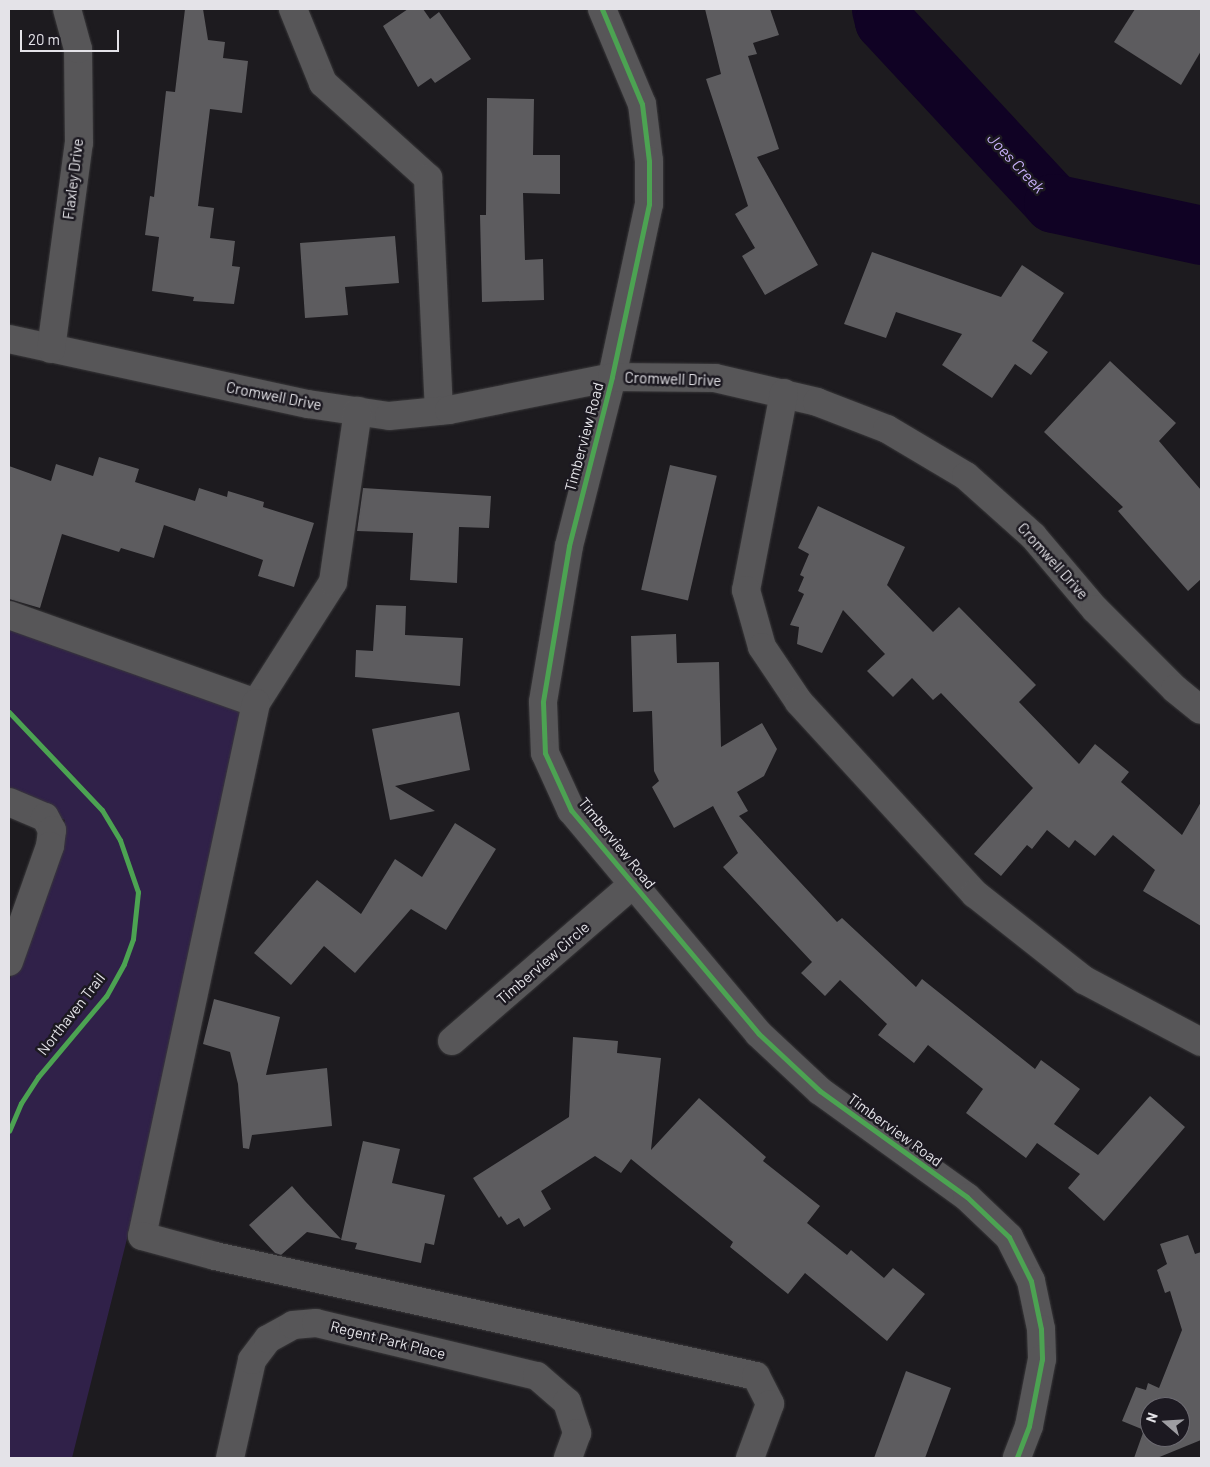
<!DOCTYPE html>
<html>
<head>
<meta charset="utf-8">
<style>
	body { margin:0 }
	#map { position:relative; width:1210px; height:1467px; overflow:hidden; background:#1d1b1f; font-family:Barlow,sans-serif }
	div>[style] { position:absolute }
	.green>* { inset:0; background:#302149 }
	.river>* { height:59px; margin:-29.5px; padding:0 29.5px; transform-origin:29.5px; border-radius:29.5px; background:#100224 }
	.building>* { inset:0; background:#5d5c5f; transform-origin:0 0 }
	.roads { filter:drop-shadow(0 0 1px #39383a) drop-shadow(0 0 1px #39383a) }
	.minor>* { height:28px; margin:-14px; padding:0 14px; transform-origin:14px; border-radius:14px; background:#575658 }
	.cycleway>* { height:5px; margin:-2.5px; padding:0 2.5px; transform-origin:2.5px; border-radius:2.5px; background:#4ca352 }
	span { translate:-50% -50%; white-space:nowrap; text-align:center; line-height:1.15; -webkit-text-stroke:5px #1c1921; paint-order:stroke }
	.street-label { font-size:15px; color:#e4e3e8 }
	.water-label { font-size:16px; color:#c7aff9; font-style:italic }
	.frame { position:absolute; inset:0; border:10px solid #e4e3e8; pointer-events:none }
	.north { position:absolute; left:1140px; top:1397px; width:50px; height:50px; box-sizing:border-box; background:#1c1921; border:1px solid #6c6a71; border-radius:50%; rotate:289deg; font-size:14px; font-weight:700; line-height:20px; text-align:center; color:#e4e3e8 }
	.north::after { content:''; display:block; margin:auto; width:18px; height:22px; background:#9e9da2; clip-path:polygon(50% 0,100% 100%,50% 72%,0 100%) }
	.scale { position:absolute; left:20px; top:30px; width:99px; height:22px; box-sizing:border-box; border:2px solid #e4e3e8; border-top:0; padding-left:6px; font-size:15px; line-height:18px; white-space:nowrap; color:#e4e3e8; -webkit-text-stroke:4px #1c1921; paint-order:stroke }
</style>
</head>
<body>
<div id="map">
	<div class="green">
		<div style="clip-path:polygon(9px 605px,262px 701px,72px 1458px,9px 1458px,9px 982px,65px 820px,9px 799px)"></div>
	</div>
	<div class="river">
		<div style="left:881px;top:9px;width:12px;rotate:76deg"></div>
		<div style="left:884px;top:21px;width:248px;rotate:47.1deg"></div>
		<div style="left:1053px;top:203px;width:151px;rotate:12.2deg"></div>
	</div>
	<div class="building">
		<div style="clip-path:polygon(185px 9px,203px 9px,208px 40px,225px 42px,223px 58px,248px 61px,242px 113px,210px 109px,198px 206px,214px 208px,210px 238px,235px 241px,232px 266px,240px 267px,234px 304px,193px 301px,194px 297px,152px 291px,159px 237px,145px 235px,150px 196px,154px 197px,166px 91px,175px 92px)"></div>
		<div style="clip-path:polygon(408px 9px,423px 9px,430px 19px,439px 12px,471px 59px,435px 83px,431px 78px,418px 87px,383px 26px)"></div>
		<div style="clip-path:polygon(705px 9px,770px 9px,779px 35px,753px 43px,757px 54px,748px 56px,779px 149px,757px 157px,818px 265px,765px 295px,742px 256px,755px 248px,735px 214px,748px 206px,706px 79px,721px 74px)"></div>
		<div style="clip-path:polygon(1135px 9px,1201px 9px,1201px 51px,1181px 85px,1114px 42px)"></div>
		<div style="clip-path:polygon(487px 98px,534px 99px,533px 155px,560px 155px,560px 194px,523px 193px,525px 260px,543px 259px,544px 300px,482px 302px,480px 215px,486px 215px)"></div>
		<div style="clip-path:polygon(395px 236px,399px 283px,345px 287px,348px 315px,305px 318px,300px 243px)"></div>
		<div style="clip-path:polygon(872px 252px,1001px 297px,1022px 265px,1064px 293px,1032px 341px,1048px 352px,1031px 375px,1015px 364px,992px 398px,942px 365px,962px 334px,896px 312px,886px 338px,844px 324px)"></div>
		<div style="clip-path:polygon(1110px 361px,1176px 423px,1159px 441px,1201px 490px,1201px 579px,1188px 591px,1118px 511px,1123px 507px,1044px 432px)"></div>
		<div style="clip-path:polygon(99px 457px,139px 469px,135px 482px,195px 501px,199px 488px,227px 497px,228px 491px,264px 502px,263px 507px,314px 523px,294px 587px,258px 576px,263px 560px,164px 525px,154px 558px,121px 548px,119px 552px,62px 534px,40px 608px,9px 599px,9px 466px,51px 481px,56px 464px,93px 476px)"></div>
		<div style="left:670px;top:465px;width:48px;height:128px;rotate:13deg"></div>
		<div style="clip-path:polygon(363px 488px,491px 496px,489px 528px,459px 527px,457px 583px,410px 580px,413px 533px,357px 531px)"></div>
		<div style="clip-path:polygon(818px 506px,905px 547px,887px 585px,933px 632px,959px 607px,1036px 685px,1019px 702px,1079px 764px,1095px 744px,1129px 772px,1121px 782px,1182px 835px,1201px 802px,1201px 926px,1143px 891px,1155px 870px,1113px 835px,1095px 856px,1075px 840px,1069px 848px,1047px 830px,1032px 849px,1027px 845px,1001px 876px,974px 854px,1033px 788px,941px 693px,933px 700px,912px 678px,893px 697px,867px 671px,885px 654px,843px 610px,822px 653px,797px 644px,799px 627px,790px 625px,804px 594px,798px 591px,804px 577px,800px 575px,809px 554px,798px 548px)"></div>
		<div style="clip-path:polygon(376px 605px,406px 606px,405px 635px,463px 638px,460px 686px,355px 677px,356px 650px,373px 651px)"></div>
		<div style="clip-path:polygon(676px 634px,677px 663px,719px 662px,721px 747px,762px 723px,777px 749px,764px 776px,737px 792px,748px 811px,739px 816px,837px 922px,842px 918px,916px 987px,922px 979px,1035px 1069px,1041px 1060px,1080px 1089px,1054px 1124px,1098px 1155px,1150px 1096px,1185px 1127px,1104px 1221px,1068px 1188px,1080px 1174px,1037px 1143px,1026px 1158px,966px 1113px,983px 1089px,928px 1045px,914px 1063px,878px 1035px,887px 1024px,840px 980px,825px 996px,801px 973px,812px 962px,723px 867px,738px 853px,713px 806px,674px 828px,652px 787px,659px 781px,654px 771px,652px 711px,633px 712px,631px 636px)"></div>
		<div style="clip-path:polygon(459px 712px,470px 770px,395px 786px,435px 811px,390px 820px,372px 729px)"></div>
		<div style="clip-path:polygon(455px 823px,496px 849px,446px 930px,411px 909px,355px 973px,324px 946px,291px 985px,254px 953px,317px 880px,361px 914px,395px 859px,422px 877px)"></div>
		<div style="clip-path:polygon(214px 999px,280px 1017px,266px 1075px,327px 1068px,332px 1126px,252px 1135px,249px 1149px,243px 1148px,238px 1084px,230px 1052px,203px 1044px)"></div>
		<div style="clip-path:polygon(573px 1037px,618px 1041px,617px 1053px,661px 1058px,651px 1150px,699px 1098px,766px 1157px,763px 1161px,820px 1206px,807px 1223px,847px 1255px,851px 1250px,884px 1278px,893px 1268px,925px 1294px,887px 1341px,805px 1273px,788px 1294px,730px 1247px,733px 1242px,631px 1159px,621px 1173px,595px 1156px,541px 1191px,551px 1209px,524px 1227px,519px 1218px,507px 1225px,501px 1216px,499px 1218px,473px 1178px,569px 1117px)"></div>
		<div style="clip-path:polygon(363px 1141px,400px 1149px,392px 1183px,445px 1195px,434px 1245px,425px 1243px,421px 1263px,355px 1249px,357px 1243px,341px 1240px)"></div>
		<div style="clip-path:polygon(292px 1186px,305px 1201px,341px 1239px,307px 1232px,281px 1255px,275px 1253px,249px 1225px)"></div>
		<div style="clip-path:polygon(evenodd,1188px 1235px,1195px 1254px,1201px 1252px,1201px 1440px,1157px 1458px,1134px 1458px,1144px 1430px,1122px 1421px,1136px 1387px,1146px 1390px,1148px 1383px,1159px 1388px,1182px 1330px,1170px 1291px,1165px 1293px,1157px 1270px,1167px 1264px,1160px 1244px,1188px 1235px,1150px 1407px,1180px 1407px,1180px 1437px,1150px 1437px,1150px 1407px)"></div>
		<div style="clip-path:polygon(906px 1371px,951px 1388px,925px 1458px,874px 1458px)"></div>
	</div>
	<div class="roads">
		<div class="minor">
			<div style="left:293px;top:9px;width:80px;rotate:67.9deg"></div>
			<div style="left:323px;top:83px;width:142px;rotate:42.1deg"></div>
			<div style="left:428px;top:178px;width:233px;rotate:87.3deg"></div>
			<div style="left:602px;top:9px;width:103px;rotate:67.2deg"></div>
			<div style="left:642px;top:104px;width:57px;rotate:83deg"></div>
			<div style="left:649px;top:161px;width:43px;rotate:90deg"></div>
			<div style="left:649px;top:204px;width:177px;rotate:102.1deg"></div>
			<div style="left:612px;top:377px;width:174px;rotate:104.3deg"></div>
			<div style="left:569px;top:546px;width:158px;rotate:99.5deg"></div>
			<div style="left:543px;top:702px;width:51px;rotate:87.8deg"></div>
			<div style="left:545px;top:753px;width:63px;rotate:65.5deg"></div>
			<div style="left:571px;top:810px;width:292px;rotate:50deg"></div>
			<div style="left:759px;top:1034px;width:83px;rotate:43.1deg"></div>
			<div style="left:820px;top:1091px;width:181px;rotate:35.8deg"></div>
			<div style="left:967px;top:1197px;width:58px;rotate:43.6deg"></div>
			<div style="left:1009px;top:1237px;width:49px;rotate:63.4deg"></div>
			<div style="left:1031px;top:1281px;width:49px;rotate:78.2deg"></div>
			<div style="left:1041px;top:1329px;width:30px;rotate:88deg"></div>
			<div style="left:1042px;top:1359px;width:68px;rotate:101deg"></div>
			<div style="left:1029px;top:1426px;width:34px;rotate:111deg"></div>
			<div style="left:9px;top:339px;width:306px;rotate:12.3deg"></div>
			<div style="left:308px;top:404px;width:82px;rotate:8.4deg"></div>
			<div style="left:389px;top:416px;width:60px;rotate:-5.7deg"></div>
			<div style="left:449px;top:410px;width:166px;rotate:-11.4deg"></div>
			<div style="left:612px;top:377px;width:103px;rotate:0.6deg"></div>
			<div style="left:715px;top:378px;width:105px;rotate:13.2deg"></div>
			<div style="left:817px;top:402px;width:75px;rotate:21.1deg"></div>
			<div style="left:887px;top:429px;width:92px;rotate:30.7deg"></div>
			<div style="left:966px;top:476px;width:90px;rotate:41.8deg"></div>
			<div style="left:1033px;top:536px;width:96px;rotate:49.7deg"></div>
			<div style="left:1095px;top:609px;width:113px;rotate:45deg"></div>
			<div style="left:1175px;top:689px;width:33px;rotate:39deg"></div>
			<div style="left:51px;top:349px;width:208px;rotate:-82.3deg"></div>
			<div style="left:79px;top:143px;width:94px;rotate:-90.6deg"></div>
			<div style="left:78px;top:49px;width:41px;rotate:-105.4deg"></div>
			<div style="left:784px;top:393px;width:201px;rotate:100.9deg"></div>
			<div style="left:746px;top:590px;width:59px;rotate:74.3deg"></div>
			<div style="left:762px;top:647px;width:66px;rotate:56.1deg"></div>
			<div style="left:799px;top:702px;width:260px;rotate:47.5deg"></div>
			<div style="left:975px;top:894px;width:139px;rotate:38.3deg"></div>
			<div style="left:1084px;top:980px;width:132px;rotate:27.9deg"></div>
			<div style="left:9px;top:615px;width:262px;rotate:19.6deg"></div>
			<div style="left:256px;top:703px;width:143px;rotate:-57.5deg"></div>
			<div style="left:333px;top:582px;width:173px;rotate:-81.7deg"></div>
			<div style="left:256px;top:703px;width:545px;rotate:102.07deg"></div>
			<div style="left:142px;top:1236px;width:76px;rotate:15.3deg"></div>
			<div style="left:215px;top:1256px;width:554px;rotate:12.51deg"></div>
			<div style="left:756px;top:1376px;width:31px;rotate:63deg"></div>
			<div style="left:770px;top:1404px;width:58px;rotate:110.3deg"></div>
			<div style="left:9px;top:802px;width:39px;rotate:23deg"></div>
			<div style="left:45px;top:817px;width:15px;rotate:62deg"></div>
			<div style="left:52px;top:830px;width:16px;rotate:97deg"></div>
			<div style="left:50px;top:846px;width:123px;rotate:109.5deg"></div>
			<div style="left:452px;top:1041px;width:240px;rotate:-40.9deg"></div>
			<div style="left:230px;top:1458px;width:100px;rotate:-77.3deg"></div>
			<div style="left:252px;top:1360px;width:26px;rotate:-53deg"></div>
			<div style="left:268px;top:1339px;width:29px;rotate:-29deg"></div>
			<div style="left:293px;top:1325px;width:23px;rotate:-5deg"></div>
			<div style="left:316px;top:1323px;width:227px;rotate:13.5deg"></div>
			<div style="left:537px;top:1376px;width:40px;rotate:41deg"></div>
			<div style="left:567px;top:1402px;width:33px;rotate:72deg"></div>
			<div style="left:577px;top:1433px;width:27px;rotate:110deg"></div>
		</div>
	</div>
	<div class="cycleway">
		<div style="left:602px;top:9px;width:103px;rotate:67.2deg"></div>
		<div style="left:642px;top:104px;width:57px;rotate:83deg"></div>
		<div style="left:649px;top:161px;width:43px;rotate:90deg"></div>
		<div style="left:649px;top:204px;width:177px;rotate:102.1deg"></div>
		<div style="left:612px;top:377px;width:174px;rotate:104.3deg"></div>
		<div style="left:569px;top:546px;width:158px;rotate:99.5deg"></div>
		<div style="left:543px;top:702px;width:51px;rotate:87.8deg"></div>
		<div style="left:545px;top:753px;width:63px;rotate:65.5deg"></div>
		<div style="left:571px;top:810px;width:292px;rotate:50deg"></div>
		<div style="left:759px;top:1034px;width:83px;rotate:43.1deg"></div>
		<div style="left:820px;top:1091px;width:181px;rotate:35.8deg"></div>
		<div style="left:967px;top:1197px;width:58px;rotate:43.6deg"></div>
		<div style="left:1009px;top:1237px;width:49px;rotate:63.4deg"></div>
		<div style="left:1031px;top:1281px;width:49px;rotate:78.2deg"></div>
		<div style="left:1041px;top:1329px;width:30px;rotate:88deg"></div>
		<div style="left:1042px;top:1359px;width:68px;rotate:101deg"></div>
		<div style="left:1029px;top:1426px;width:34px;rotate:111deg"></div>
		<div style="left:9px;top:712px;width:135px;rotate:46.5deg"></div>
		<div style="left:102px;top:810px;width:35px;rotate:59deg"></div>
		<div style="left:120px;top:840px;width:55px;rotate:70.9deg"></div>
		<div style="left:138px;top:892px;width:47px;rotate:96.1deg"></div>
		<div style="left:133px;top:939px;width:27px;rotate:110deg"></div>
		<div style="left:124px;top:964px;width:37px;rotate:119deg"></div>
		<div style="left:106px;top:996px;width:106px;rotate:130deg"></div>
		<div style="left:38px;top:1077px;width:31px;rotate:123deg"></div>
		<div style="left:21px;top:1103px;width:30px;rotate:113deg"></div>
	</div>
	<div class="street-label">
		<span style="left:73px;top:179px;rotate:-83deg">Flaxley Drive</span>
		<span style="left:673px;top:379px;rotate:2deg">Cromwell Drive</span>
		<span style="left:274px;top:396px;rotate:11deg">Cromwell Drive</span>
		<span style="left:584px;top:437px;rotate:-75deg">Timberview Road</span>
		<span style="left:1053px;top:561px;rotate:48deg">Cromwell Drive</span>
		<span style="left:617px;top:843px;rotate:51deg">Timberview Road</span>
		<span style="left:543px;top:963px;rotate:-41deg">Timberview Circle</span>
		<span style="left:71px;top:1014px;rotate:-52deg">Northaven Trail</span>
		<span style="left:895px;top:1130px;rotate:36deg">Timberview Road</span>
		<span style="left:388px;top:1340px;rotate:14deg">Regent Park Place</span>
	</div>
	<div class="water-label">
		<span style="left:1016px;top:163px;rotate:47deg">Joes Creek</span>
	</div>
	<div class="frame"></div>
	<div class="north">N</div>
	<div class="scale">20 m</div>
</div>
</body>
</html>
